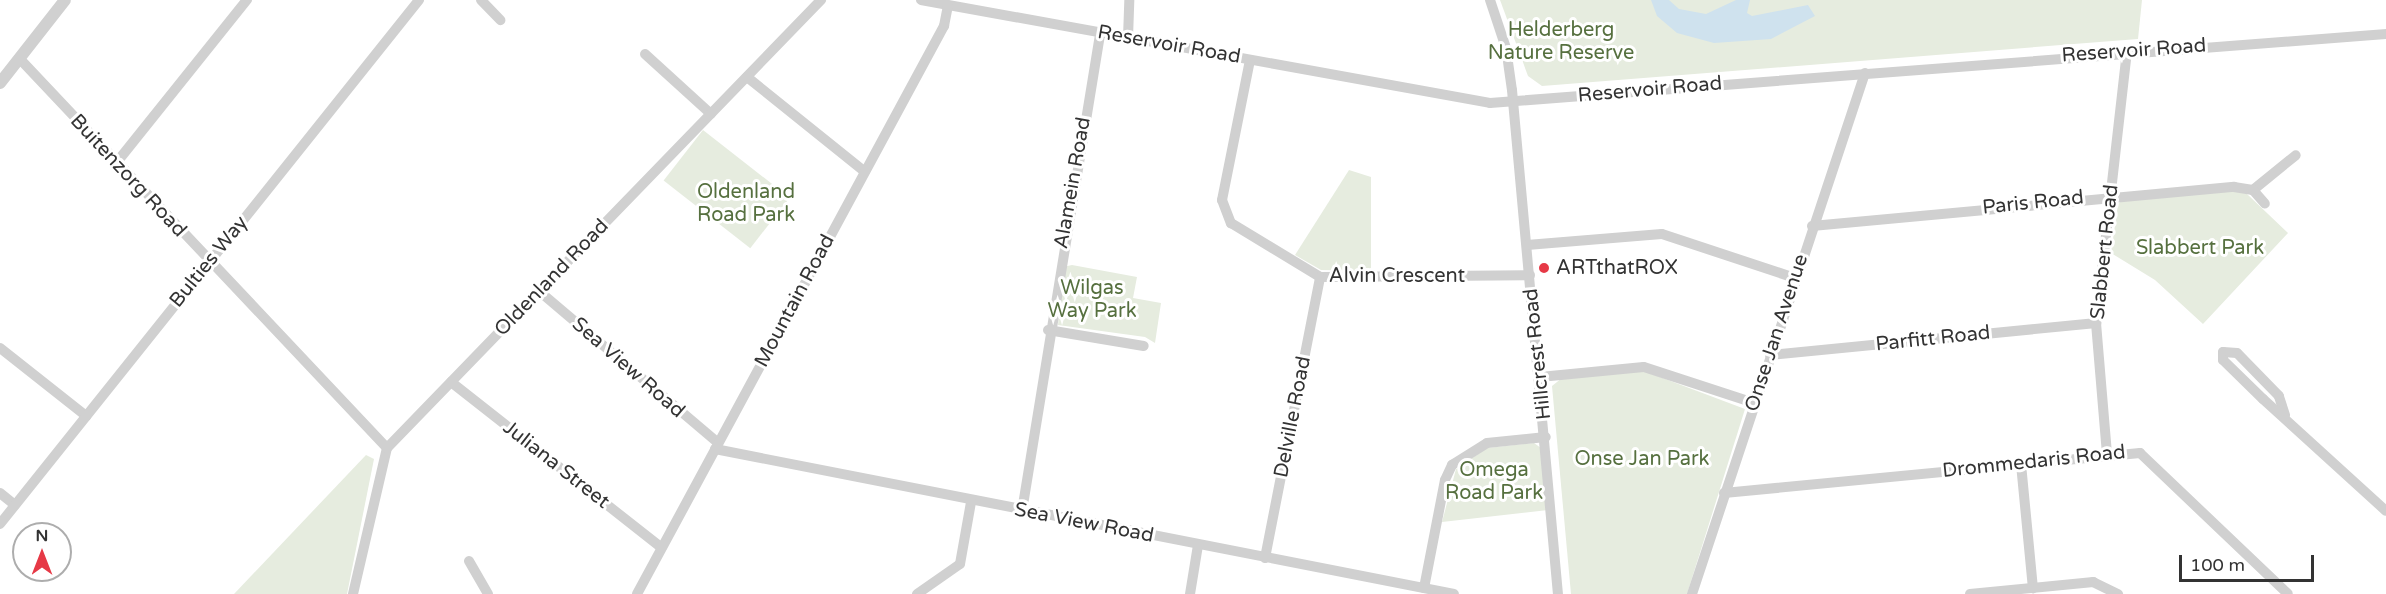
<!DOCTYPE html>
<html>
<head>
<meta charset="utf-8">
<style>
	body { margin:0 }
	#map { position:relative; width:2386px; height:594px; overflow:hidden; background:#fff; font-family:"Varela Round",sans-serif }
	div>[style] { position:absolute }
	.green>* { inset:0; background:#e6ecdf; transform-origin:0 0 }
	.water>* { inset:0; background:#cfe2ee }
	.minor>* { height:10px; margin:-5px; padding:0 5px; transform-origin:5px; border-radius:5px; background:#d0d0d0 }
	.tertiary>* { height:12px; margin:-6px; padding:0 6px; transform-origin:6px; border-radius:6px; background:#d0d0d0 }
	.dots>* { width:16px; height:16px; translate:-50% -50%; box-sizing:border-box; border:3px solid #fff; border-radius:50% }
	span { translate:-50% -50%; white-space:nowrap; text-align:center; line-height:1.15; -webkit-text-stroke:6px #fff; paint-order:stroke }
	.park-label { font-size:20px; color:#56703f }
	.street-label { font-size:20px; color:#333 }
	.poi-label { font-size:20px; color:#333 }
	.left { translate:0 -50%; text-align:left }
	.north { position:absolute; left:12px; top:522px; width:60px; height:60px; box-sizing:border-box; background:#fff; border:2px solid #adadad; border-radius:50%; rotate:0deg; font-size:16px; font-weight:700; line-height:24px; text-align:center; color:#333 }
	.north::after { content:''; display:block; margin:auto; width:21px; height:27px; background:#e63946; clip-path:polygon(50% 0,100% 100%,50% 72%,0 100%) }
	.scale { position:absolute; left:2179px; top:555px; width:135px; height:27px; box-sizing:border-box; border:3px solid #333; border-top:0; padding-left:8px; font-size:18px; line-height:21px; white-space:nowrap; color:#333; -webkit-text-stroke:4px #fff; paint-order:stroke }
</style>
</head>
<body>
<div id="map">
	<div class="green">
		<div style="clip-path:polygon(1500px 0,2142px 0,2138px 39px,1542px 86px,1528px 76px)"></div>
		<div style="left:703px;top:130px;width:110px;height:64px;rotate:38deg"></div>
		<div style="clip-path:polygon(1349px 170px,1371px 177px,1371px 271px,1321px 270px,1295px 255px)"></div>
		<div style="clip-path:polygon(2235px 190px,2247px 194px,2288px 233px,2203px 324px,2155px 280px,2111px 253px,2118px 204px,2124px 198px)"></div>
		<div style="clip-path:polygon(1072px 265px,1137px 277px,1133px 298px,1161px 303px,1155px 343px,1145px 337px,1058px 325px,1063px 267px)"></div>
		<div style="clip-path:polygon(1644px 371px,1745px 409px,1687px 594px,1571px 594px,1552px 386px,1562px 378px)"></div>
		<div style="clip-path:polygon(1534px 443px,1541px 448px,1548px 510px,1442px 522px,1456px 469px,1487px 448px)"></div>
		<div style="clip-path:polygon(366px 455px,374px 459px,347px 594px,234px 594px)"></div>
	</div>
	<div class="water">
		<div style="clip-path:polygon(1651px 0,1669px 0,1679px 9px,1706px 14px,1736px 0,1750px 0,1747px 13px,1752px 16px,1808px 5px,1815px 16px,1771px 39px,1714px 43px,1677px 33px,1657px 16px)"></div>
	</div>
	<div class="minor">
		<div style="left:481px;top:0;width:28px;rotate:46deg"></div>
		<div style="left:921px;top:0;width:578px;rotate:10.26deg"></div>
		<div style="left:1490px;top:103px;width:899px;rotate:-4.4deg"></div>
		<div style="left:1490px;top:0;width:51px;rotate:71.6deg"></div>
		<div style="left:1506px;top:48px;width:42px;rotate:81.9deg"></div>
		<div style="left:1512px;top:90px;width:506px;rotate:84.79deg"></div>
		<div style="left:1128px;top:38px;width:38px;rotate:-88deg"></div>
		<div style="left:645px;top:54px;width:89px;rotate:42.3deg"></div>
		<div style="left:19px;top:58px;width:536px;rotate:46.66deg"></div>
		<div style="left:1250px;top:60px;width:143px;rotate:101.3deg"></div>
		<div style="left:1222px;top:200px;width:25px;rotate:69deg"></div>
		<div style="left:1231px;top:223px;width:104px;rotate:31.2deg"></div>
		<div style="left:1320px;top:277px;width:210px;rotate:-0.5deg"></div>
		<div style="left:747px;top:77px;width:151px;rotate:38.8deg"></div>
		<div style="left:117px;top:162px;width:208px;rotate:-51.3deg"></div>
		<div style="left:2253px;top:190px;width:55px;rotate:-39.1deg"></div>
		<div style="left:1812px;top:226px;width:424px;rotate:-5.3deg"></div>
		<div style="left:2234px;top:187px;width:19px;rotate:9deg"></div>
		<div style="left:2253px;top:190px;width:18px;rotate:49deg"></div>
		<div style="left:1527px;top:245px;width:135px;rotate:-4.7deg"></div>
		<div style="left:1662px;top:234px;width:140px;rotate:18.3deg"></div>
		<div style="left:539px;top:291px;width:235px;rotate:40.3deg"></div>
		<div style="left:1048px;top:330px;width:97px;rotate:9.5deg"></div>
		<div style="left:0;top:348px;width:110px;rotate:38.3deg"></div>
		<div style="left:1770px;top:355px;width:328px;rotate:-5.6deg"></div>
		<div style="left:1540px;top:377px;width:104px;rotate:-5.5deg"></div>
		<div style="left:1644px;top:367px;width:116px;rotate:18.1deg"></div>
		<div style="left:451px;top:382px;width:268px;rotate:38.2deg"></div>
		<div style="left:2285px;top:415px;width:20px;rotate:-108deg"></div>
		<div style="left:2279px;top:396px;width:60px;rotate:-134.3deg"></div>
		<div style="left:2237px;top:353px;width:14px;rotate:-176deg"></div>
		<div style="left:2223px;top:352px;width:8px;rotate:90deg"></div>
		<div style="left:2223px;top:360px;width:56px;rotate:44.3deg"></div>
		<div style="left:2263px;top:399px;width:166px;rotate:42.3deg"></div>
		<div style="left:715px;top:449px;width:753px;rotate:11.1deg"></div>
		<div style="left:2107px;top:454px;width:131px;rotate:-94.8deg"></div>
		<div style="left:2096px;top:323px;width:274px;rotate:-83.5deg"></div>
		<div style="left:2021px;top:464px;width:125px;rotate:84.5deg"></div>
		<div style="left:0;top:493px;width:19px;rotate:39deg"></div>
		<div style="left:1724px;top:493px;width:418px;rotate:-5.5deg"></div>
		<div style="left:2140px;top:453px;width:204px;rotate:43.6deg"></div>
		<div style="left:1022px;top:511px;width:484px;rotate:-80.7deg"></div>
		<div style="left:0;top:524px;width:671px;rotate:-51.35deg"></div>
		<div style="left:1265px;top:558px;width:286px;rotate:-78.9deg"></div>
		<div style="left:469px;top:561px;width:38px;rotate:60deg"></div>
		<div style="left:1424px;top:588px;width:110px;rotate:-79deg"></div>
		<div style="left:1445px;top:480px;width:17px;rotate:-65deg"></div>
		<div style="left:1452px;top:465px;width:41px;rotate:-32.2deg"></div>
		<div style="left:1487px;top:443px;width:59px;rotate:-5.8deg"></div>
		<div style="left:353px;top:594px;width:150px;rotate:-76.9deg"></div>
		<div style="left:387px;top:448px;width:624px;rotate:-45.91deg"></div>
		<div style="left:637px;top:594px;width:646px;rotate:-61.61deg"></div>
		<div style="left:944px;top:26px;width:21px;rotate:-79deg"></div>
		<div style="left:917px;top:594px;width:52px;rotate:-34.9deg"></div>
		<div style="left:960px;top:564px;width:63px;rotate:-79.9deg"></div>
		<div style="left:1190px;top:594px;width:50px;rotate:-80.7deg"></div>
		<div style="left:1692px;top:594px;width:549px;rotate:-71.63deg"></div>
		<div style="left:1970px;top:594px;width:124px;rotate:-5.6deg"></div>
		<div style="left:2093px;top:582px;width:28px;rotate:26deg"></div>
	</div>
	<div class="tertiary">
		<div style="left:0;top:83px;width:105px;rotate:-51.9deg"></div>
	</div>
	<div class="dots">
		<div style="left:1544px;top:268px;background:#e63946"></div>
	</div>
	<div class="park-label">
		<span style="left:1561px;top:42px">Helderberg<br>Nature Reserve</span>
		<span style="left:746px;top:204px">Oldenland<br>Road Park</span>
		<span style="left:2200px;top:248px">Slabbert Park</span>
		<span style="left:1092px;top:300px">Wilgas<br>Way Park</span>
		<span style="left:1642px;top:459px">Onse Jan Park</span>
		<span style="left:1494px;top:482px">Omega<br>Road Park</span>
	</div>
	<div class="street-label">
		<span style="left:1169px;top:45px;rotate:10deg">Reservoir Road</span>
		<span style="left:2134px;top:51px;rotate:-4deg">Reservoir Road</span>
		<span style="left:1650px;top:90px;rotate:-5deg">Reservoir Road</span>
		<span style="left:128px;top:176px;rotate:47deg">Buitenzorg Road</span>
		<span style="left:1073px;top:183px;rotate:-80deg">Alamein Road</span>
		<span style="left:2033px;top:203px;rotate:-6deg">Paris Road</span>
		<span style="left:2105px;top:252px;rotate:-84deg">Slabbert Road</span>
		<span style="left:209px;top:262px;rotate:-51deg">Bulties Way</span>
		<span style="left:1397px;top:276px">Alvin Crescent</span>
		<span style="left:552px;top:278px;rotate:-46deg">Oldenland Road</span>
		<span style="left:795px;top:301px;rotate:-62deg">Mountain Road</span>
		<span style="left:1777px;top:333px;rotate:-72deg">Onse Jan Avenue</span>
		<span style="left:1933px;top:339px;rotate:-6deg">Parfitt Road</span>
		<span style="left:1538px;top:354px;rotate:-96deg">Hillcrest Road</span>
		<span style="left:628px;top:368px;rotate:41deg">Sea View Road</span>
		<span style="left:1293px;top:417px;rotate:-79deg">Delville Road</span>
		<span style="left:2034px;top:462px;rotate:-6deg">Drommedaris Road</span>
		<span style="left:556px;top:465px;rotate:38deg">Juliana Street</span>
		<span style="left:1084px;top:523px;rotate:11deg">Sea View Road</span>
	</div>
	<div class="poi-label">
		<span class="left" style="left:1556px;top:268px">ARTthatROX</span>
	</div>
	<div class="north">N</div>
	<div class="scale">100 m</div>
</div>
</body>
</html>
